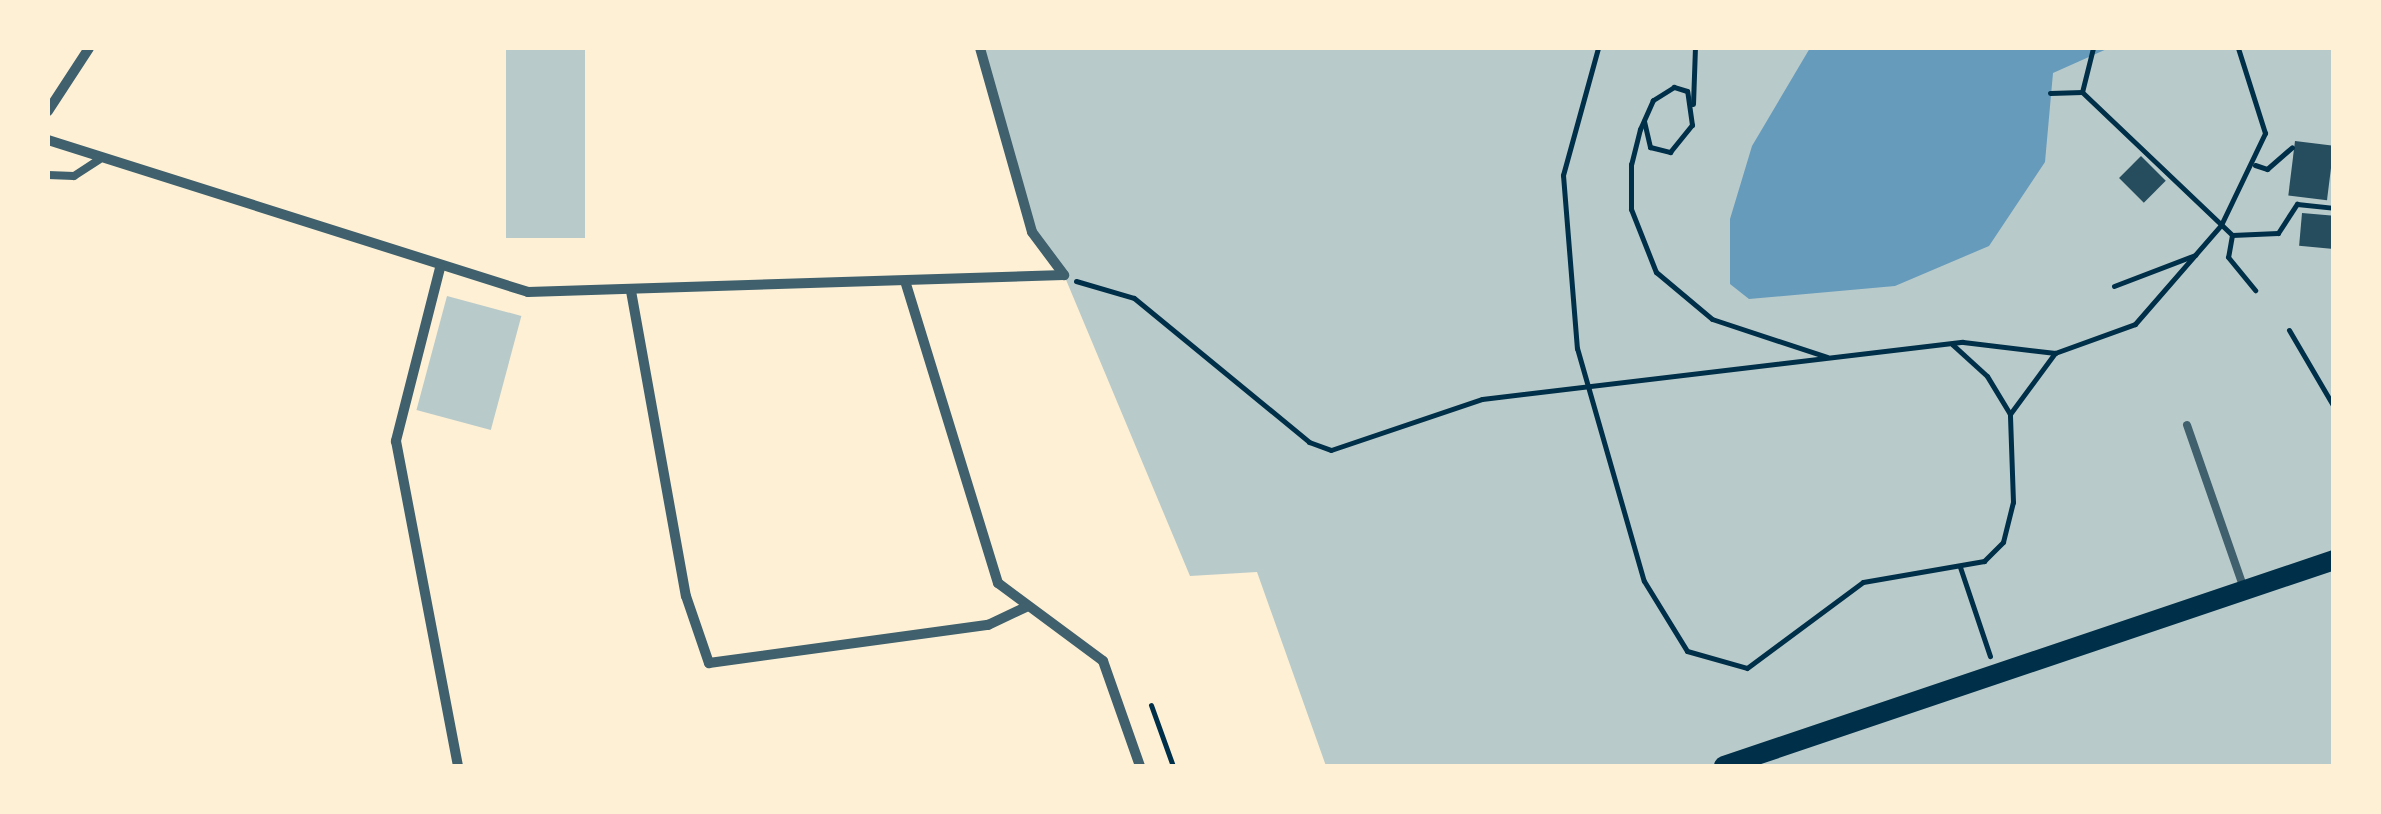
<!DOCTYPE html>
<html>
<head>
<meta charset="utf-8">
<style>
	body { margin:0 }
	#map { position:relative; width:2381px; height:814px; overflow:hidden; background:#fdf0d5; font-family:Literata,serif }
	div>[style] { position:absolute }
	.green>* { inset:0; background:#b9caca; transform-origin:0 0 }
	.water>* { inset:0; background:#669bbc }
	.building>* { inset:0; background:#264d5e; transform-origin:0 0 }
	.path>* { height:5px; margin:-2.5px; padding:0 2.5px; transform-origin:2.5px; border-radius:2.5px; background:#003049 }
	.service>* { height:8px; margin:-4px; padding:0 4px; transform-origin:4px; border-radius:4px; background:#3f606c }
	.minor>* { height:10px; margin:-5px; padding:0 5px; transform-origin:5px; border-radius:5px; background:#3f606c }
	.secondary>* { height:20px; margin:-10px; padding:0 10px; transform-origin:10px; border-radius:10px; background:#003049 }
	span { translate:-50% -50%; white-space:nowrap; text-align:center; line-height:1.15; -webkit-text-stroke:9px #fdf0d5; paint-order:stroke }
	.frame { position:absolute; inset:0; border:50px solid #fdf0d5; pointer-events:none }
</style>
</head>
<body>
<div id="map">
	<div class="green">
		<div style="left:506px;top:48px;width:79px;height:190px"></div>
		<div style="clip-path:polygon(980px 48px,2333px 48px,2333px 766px,1326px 766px,1257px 572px,1190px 576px,1064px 275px,1032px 232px)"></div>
		<div style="left:447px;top:296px;width:77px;height:118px;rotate:15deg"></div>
	</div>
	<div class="water">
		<div style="clip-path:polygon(1810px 48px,2109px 48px,2053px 73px,2045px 162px,1989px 246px,1895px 286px,1749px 299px,1730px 284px,1730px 219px,1752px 146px)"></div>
	</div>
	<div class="building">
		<div style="left:2295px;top:141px;width:39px;height:55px;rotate:7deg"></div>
		<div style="left:2141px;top:156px;width:35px;height:31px;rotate:45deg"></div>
		<div style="left:2302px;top:213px;width:32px;height:33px;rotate:5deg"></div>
	</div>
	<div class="path">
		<div style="left:1598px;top:48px;width:132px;rotate:105.4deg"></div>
		<div style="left:1563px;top:175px;width:174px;rotate:85.4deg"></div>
		<div style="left:1577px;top:348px;width:242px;rotate:74deg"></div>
		<div style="left:1644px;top:581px;width:82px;rotate:58.4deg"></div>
		<div style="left:1687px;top:651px;width:62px;rotate:15.8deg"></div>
		<div style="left:1747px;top:668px;width:144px;rotate:-36.6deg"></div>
		<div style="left:1863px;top:582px;width:123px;rotate:-9.8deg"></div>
		<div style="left:1984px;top:561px;width:27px;rotate:-45deg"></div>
		<div style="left:2003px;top:542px;width:41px;rotate:-76deg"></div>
		<div style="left:2013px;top:502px;width:88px;rotate:-92deg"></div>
		<div style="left:2010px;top:414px;width:44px;rotate:-121.2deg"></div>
		<div style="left:1987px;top:376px;width:47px;rotate:-137.6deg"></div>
		<div style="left:2093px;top:48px;width:45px;rotate:104deg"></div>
		<div style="left:2082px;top:92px;width:207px;rotate:43.6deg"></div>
		<div style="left:2232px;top:235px;width:22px;rotate:100deg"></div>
		<div style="left:2228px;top:257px;width:43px;rotate:50.7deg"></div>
		<div style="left:2050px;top:93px;width:32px;rotate:-2deg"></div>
		<div style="left:1693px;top:104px;width:56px;rotate:-88deg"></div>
		<div style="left:1644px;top:121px;width:27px;rotate:77deg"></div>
		<div style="left:1650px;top:147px;width:21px;rotate:14deg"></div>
		<div style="left:1670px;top:152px;width:35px;rotate:-51deg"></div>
		<div style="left:1692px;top:125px;width:34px;rotate:-98deg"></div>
		<div style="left:1687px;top:91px;width:14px;rotate:-163deg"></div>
		<div style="left:1674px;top:87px;width:25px;rotate:148deg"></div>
		<div style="left:1653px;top:100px;width:32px;rotate:114deg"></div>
		<div style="left:1640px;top:129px;width:36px;rotate:104deg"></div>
		<div style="left:1631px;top:164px;width:45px;rotate:90deg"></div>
		<div style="left:1631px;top:209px;width:68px;rotate:68.4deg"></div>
		<div style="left:1656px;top:272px;width:73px;rotate:40deg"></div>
		<div style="left:1712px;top:319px;width:121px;rotate:18.3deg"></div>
		<div style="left:2255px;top:165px;width:13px;rotate:18deg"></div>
		<div style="left:2267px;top:169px;width:33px;rotate:-41deg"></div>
		<div style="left:2232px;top:235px;width:46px;rotate:-2.5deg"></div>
		<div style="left:2278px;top:233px;width:35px;rotate:-57deg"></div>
		<div style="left:2297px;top:204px;width:37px;rotate:6deg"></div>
		<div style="left:1076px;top:281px;width:60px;rotate:16.3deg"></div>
		<div style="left:1134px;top:298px;width:227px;rotate:39.4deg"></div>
		<div style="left:1309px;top:442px;width:23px;rotate:20deg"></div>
		<div style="left:1331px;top:450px;width:159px;rotate:-18.7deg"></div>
		<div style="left:1482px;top:399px;width:484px;rotate:-6.8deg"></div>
		<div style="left:1963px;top:342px;width:93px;rotate:6.8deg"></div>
		<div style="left:2055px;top:353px;width:85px;rotate:-19.9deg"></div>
		<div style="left:2135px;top:324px;width:131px;rotate:-49deg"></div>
		<div style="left:2221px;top:225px;width:102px;rotate:-64.4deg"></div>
		<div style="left:2265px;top:133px;width:89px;rotate:-107.6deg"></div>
		<div style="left:2114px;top:286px;width:87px;rotate:-20.9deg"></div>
		<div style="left:2289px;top:330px;width:89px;rotate:59.7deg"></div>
		<div style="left:2010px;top:414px;width:76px;rotate:-53.6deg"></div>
		<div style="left:1960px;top:567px;width:94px;rotate:71.4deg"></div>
		<div style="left:1151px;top:705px;width:65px;rotate:70.2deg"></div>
	</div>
	<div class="service">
		<div style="left:48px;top:175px;width:26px;rotate:2deg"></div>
		<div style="left:74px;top:176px;width:30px;rotate:-33deg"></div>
		<div style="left:2187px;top:425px;width:170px;rotate:70.8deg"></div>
	</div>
	<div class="minor">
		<div style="left:980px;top:48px;width:191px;rotate:74.2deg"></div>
		<div style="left:1032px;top:232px;width:54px;rotate:53.3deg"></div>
		<div style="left:48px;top:111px;width:75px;rotate:-56.9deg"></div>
		<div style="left:48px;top:140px;width:503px;rotate:17.57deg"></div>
		<div style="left:528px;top:292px;width:536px;rotate:-1.82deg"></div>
		<div style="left:440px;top:268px;width:179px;rotate:104.3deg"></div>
		<div style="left:396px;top:441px;width:331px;rotate:79.2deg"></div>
		<div style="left:906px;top:284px;width:313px;rotate:72.9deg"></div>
		<div style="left:998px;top:583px;width:131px;rotate:36.6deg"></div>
		<div style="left:1103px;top:661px;width:111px;rotate:70.6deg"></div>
		<div style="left:631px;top:291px;width:310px;rotate:79.8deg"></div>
		<div style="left:686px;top:596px;width:71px;rotate:71.1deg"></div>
		<div style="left:709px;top:663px;width:282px;rotate:-7.8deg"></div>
		<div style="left:988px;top:625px;width:44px;rotate:-25.4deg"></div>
	</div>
	<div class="secondary">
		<div style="left:1724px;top:766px;width:644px;rotate:-18.66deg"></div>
	</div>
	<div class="frame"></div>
</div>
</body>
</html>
